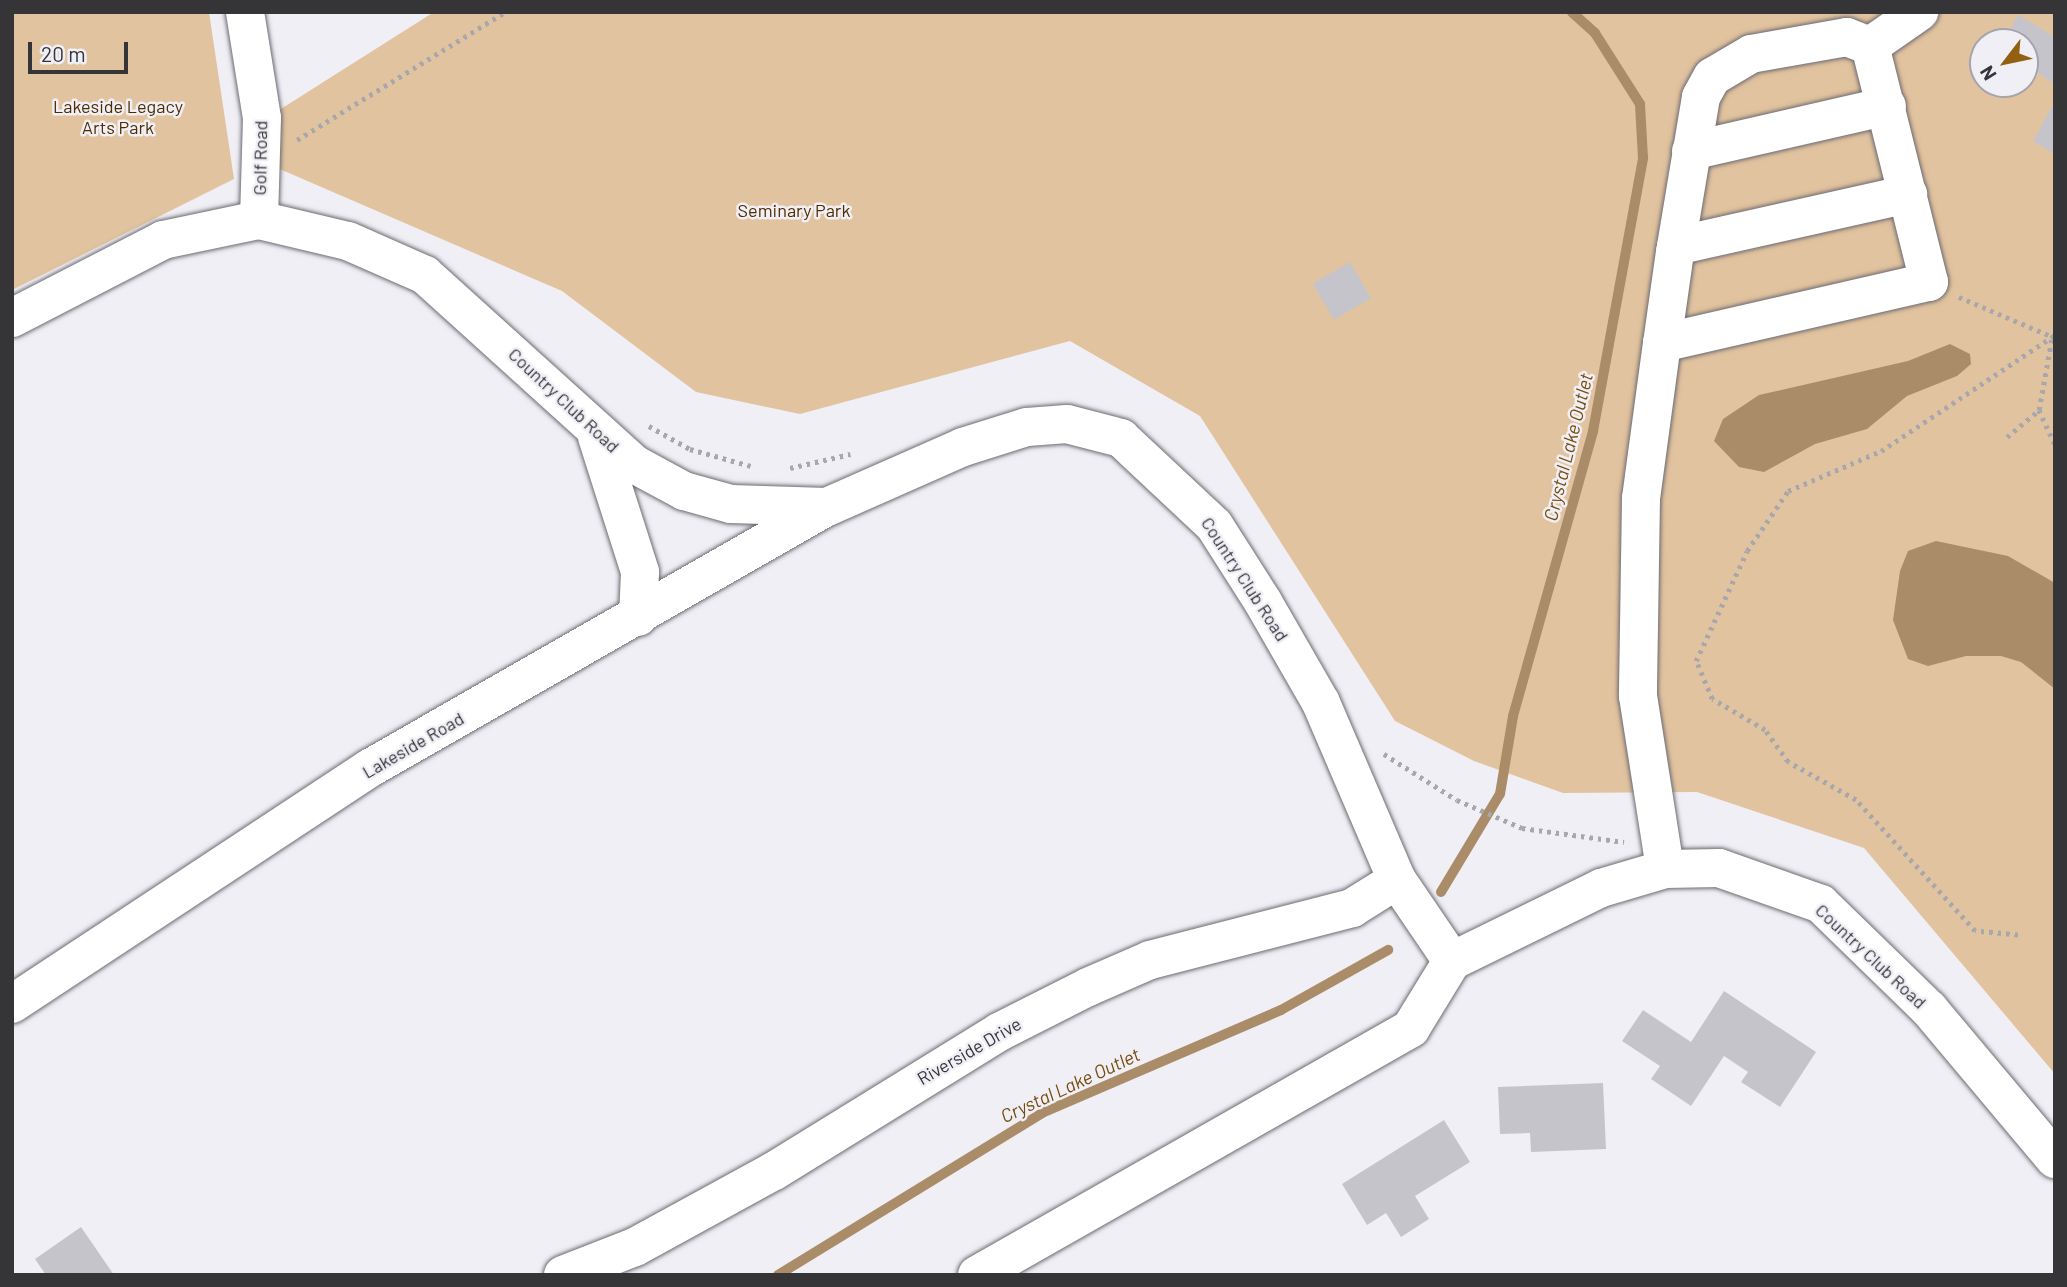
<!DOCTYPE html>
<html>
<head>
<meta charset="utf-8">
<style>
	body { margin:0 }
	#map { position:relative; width:2067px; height:1287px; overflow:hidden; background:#f1eff6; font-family:Barlow,sans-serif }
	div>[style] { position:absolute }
	.green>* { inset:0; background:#e2c39f }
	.water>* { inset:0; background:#aa8c68 }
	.stream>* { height:10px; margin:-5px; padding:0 5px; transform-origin:5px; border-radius:5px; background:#aa8c68 }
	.building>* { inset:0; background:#c6c4cb; transform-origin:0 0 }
	.path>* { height:4.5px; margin-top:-2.25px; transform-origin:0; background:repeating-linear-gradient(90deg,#a8a7ac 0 3.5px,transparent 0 8.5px) }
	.roads { filter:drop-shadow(0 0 2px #6d6b72) drop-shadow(0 0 2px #6d6b72) }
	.minor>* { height:38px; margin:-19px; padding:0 19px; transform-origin:19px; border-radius:19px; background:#fff }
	span { translate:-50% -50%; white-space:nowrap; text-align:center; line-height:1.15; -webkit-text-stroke:5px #f1eff6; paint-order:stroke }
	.park-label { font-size:18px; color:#4d2d00 }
	.street-label { font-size:18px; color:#353437 }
	.water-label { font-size:19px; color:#764c0c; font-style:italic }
	.frame { position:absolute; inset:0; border:14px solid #353437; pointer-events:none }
	.north { position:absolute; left:1969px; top:28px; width:70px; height:70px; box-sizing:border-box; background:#f1eff6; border:2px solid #a6a4aa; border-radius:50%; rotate:238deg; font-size:19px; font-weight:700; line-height:28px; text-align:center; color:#353437 }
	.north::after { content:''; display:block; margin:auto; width:24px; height:32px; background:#936012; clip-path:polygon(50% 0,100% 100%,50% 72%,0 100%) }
	.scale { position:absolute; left:28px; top:42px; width:100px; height:32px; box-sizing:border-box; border:4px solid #353437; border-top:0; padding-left:9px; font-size:21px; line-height:24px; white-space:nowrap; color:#353437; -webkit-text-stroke:5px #f1eff6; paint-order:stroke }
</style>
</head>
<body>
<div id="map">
	<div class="green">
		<div style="clip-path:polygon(12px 12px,209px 12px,234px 179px,12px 290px)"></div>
		<div style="clip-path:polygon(evenodd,434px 12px,2055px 12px,2055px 1074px,1864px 848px,1697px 792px,1563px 793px,1474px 761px,1395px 721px,1200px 416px,1070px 341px,800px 414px,696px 392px,562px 291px,275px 167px,276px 112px,434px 12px,1983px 42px,2025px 42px,2025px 84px,1983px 84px,1983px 42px)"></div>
	</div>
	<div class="water">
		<div style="clip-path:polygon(1950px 344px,1970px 354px,1971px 364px,1957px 376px,1907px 396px,1867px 429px,1815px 444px,1764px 472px,1739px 467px,1714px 441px,1723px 419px,1759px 395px,1908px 361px)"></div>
		<div style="clip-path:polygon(1936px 541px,2008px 556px,2055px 583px,2055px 689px,2021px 662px,2001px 656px,1966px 656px,1928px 666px,1908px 659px,1893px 620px,1900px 571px,1908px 551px)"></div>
	</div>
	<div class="stream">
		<div style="left:1441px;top:892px;width:114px;rotate:-59deg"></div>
		<div style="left:1500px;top:794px;width:79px;rotate:-80.5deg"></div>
		<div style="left:1513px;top:716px;width:296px;rotate:-74.3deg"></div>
		<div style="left:1593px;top:431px;width:278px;rotate:-79.6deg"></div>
		<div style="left:1643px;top:158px;width:54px;rotate:-93.2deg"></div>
		<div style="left:1640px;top:104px;width:84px;rotate:-122.4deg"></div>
		<div style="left:1595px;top:33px;width:31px;rotate:-138deg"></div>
		<div style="left:778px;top:1275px;width:310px;rotate:-31.5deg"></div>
		<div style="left:1042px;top:1113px;width:260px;rotate:-23.3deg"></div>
		<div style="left:1281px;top:1010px;width:123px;rotate:-29.3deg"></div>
	</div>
	<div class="building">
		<div style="clip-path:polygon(2018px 15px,2055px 37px,2055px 84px,2025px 65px,2025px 42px,2003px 42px)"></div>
		<div style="clip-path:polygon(2055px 101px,2055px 154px,2033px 141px)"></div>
		<div style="left:1350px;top:262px;width:42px;height:43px;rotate:60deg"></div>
		<div style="clip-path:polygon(1724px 991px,1816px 1052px,1780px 1107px,1741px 1082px,1748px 1072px,1724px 1056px,1691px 1106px,1651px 1079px,1660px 1066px,1622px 1041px,1643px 1010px,1691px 1042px)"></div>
		<div style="clip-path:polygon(1603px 1083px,1606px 1149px,1531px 1152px,1530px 1133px,1500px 1134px,1498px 1087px)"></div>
		<div style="clip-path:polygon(1444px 1120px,1470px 1162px,1415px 1196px,1429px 1219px,1401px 1237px,1386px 1213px,1367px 1225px,1342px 1184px)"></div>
		<div style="clip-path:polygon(81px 1227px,114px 1275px,46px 1275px,35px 1259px)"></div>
	</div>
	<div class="path">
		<div style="left:297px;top:140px;width:244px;rotate:-31.6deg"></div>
		<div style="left:1959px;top:297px;width:100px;rotate:23deg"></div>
		<div style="left:2039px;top:410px;width:38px;rotate:65deg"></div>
		<div style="left:649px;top:426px;width:47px;rotate:29.3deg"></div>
		<div style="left:690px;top:449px;width:63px;rotate:15.6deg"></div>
		<div style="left:2007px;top:437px;width:42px;rotate:-40.2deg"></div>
		<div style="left:2039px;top:410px;width:74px;rotate:-79.9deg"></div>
		<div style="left:790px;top:468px;width:62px;rotate:-13.1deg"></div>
		<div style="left:1384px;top:754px;width:86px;rotate:32.2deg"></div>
		<div style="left:1457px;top:800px;width:71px;rotate:23.3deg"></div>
		<div style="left:1522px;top:828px;width:103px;rotate:7.8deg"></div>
		<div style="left:2018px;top:935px;width:43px;rotate:-174.7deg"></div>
		<div style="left:1975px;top:931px;width:177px;rotate:-132.3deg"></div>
		<div style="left:1856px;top:800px;width:78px;rotate:-150.8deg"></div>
		<div style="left:1788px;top:762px;width:39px;rotate:-126deg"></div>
		<div style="left:1765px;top:730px;width:61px;rotate:-149.7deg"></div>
		<div style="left:1712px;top:699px;width:41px;rotate:-112.8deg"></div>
		<div style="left:1696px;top:661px;width:121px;rotate:-65.1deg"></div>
		<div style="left:1747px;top:551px;width:73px;rotate:-55.7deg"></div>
		<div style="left:1788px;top:491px;width:101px;rotate:-23.3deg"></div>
		<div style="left:1881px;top:451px;width:209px;rotate:-33.7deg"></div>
	</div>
	<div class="roads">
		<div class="minor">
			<div style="left:245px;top:12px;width:107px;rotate:80.9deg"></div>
			<div style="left:262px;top:118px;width:102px;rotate:91.7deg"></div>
			<div style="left:1870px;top:46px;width:60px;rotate:-34.8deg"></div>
			<div style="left:1691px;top:151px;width:201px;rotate:-12.9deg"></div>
			<div style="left:1676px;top:246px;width:238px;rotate:-12.6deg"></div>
			<div style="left:12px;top:318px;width:170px;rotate:-27.3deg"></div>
			<div style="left:163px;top:240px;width:98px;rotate:-11.8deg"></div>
			<div style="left:259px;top:220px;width:91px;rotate:13.3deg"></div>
			<div style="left:348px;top:241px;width:84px;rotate:23.8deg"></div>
			<div style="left:425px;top:275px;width:282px;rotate:42.1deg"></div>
			<div style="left:634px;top:464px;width:57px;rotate:28.4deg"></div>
			<div style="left:684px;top:491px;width:49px;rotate:15.5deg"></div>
			<div style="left:731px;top:504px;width:96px;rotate:1.8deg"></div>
			<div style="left:827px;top:507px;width:149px;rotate:-23.8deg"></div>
			<div style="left:963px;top:447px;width:67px;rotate:-17.4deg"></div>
			<div style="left:1027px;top:427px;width:40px;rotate:-4.3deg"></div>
			<div style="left:1067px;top:424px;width:56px;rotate:14.5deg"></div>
			<div style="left:1121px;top:438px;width:127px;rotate:43.1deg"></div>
			<div style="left:1214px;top:525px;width:91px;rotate:57.5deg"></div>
			<div style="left:1263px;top:602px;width:116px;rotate:60.1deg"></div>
			<div style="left:1321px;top:703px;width:193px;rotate:66.8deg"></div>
			<div style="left:1397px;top:880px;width:98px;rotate:55.8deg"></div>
			<div style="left:1662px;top:343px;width:274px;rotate:-12.9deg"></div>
			<div style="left:1929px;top:282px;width:243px;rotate:-104deg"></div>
			<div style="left:1870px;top:46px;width:25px;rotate:-159deg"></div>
			<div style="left:1847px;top:37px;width:97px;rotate:170deg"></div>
			<div style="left:1751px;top:54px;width:45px;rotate:149.5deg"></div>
			<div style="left:1712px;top:77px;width:23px;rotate:119deg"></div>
			<div style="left:1701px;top:97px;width:157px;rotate:99.5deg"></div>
			<div style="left:1675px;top:252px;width:92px;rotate:98.1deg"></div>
			<div style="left:1662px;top:343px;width:156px;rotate:97.7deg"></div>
			<div style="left:1641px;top:498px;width:198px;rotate:90.9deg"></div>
			<div style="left:1638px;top:696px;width:175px;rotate:81.1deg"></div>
			<div style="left:597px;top:437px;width:142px;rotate:72.3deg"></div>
			<div style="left:640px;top:572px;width:45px;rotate:92.5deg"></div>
			<div style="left:1452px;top:961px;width:166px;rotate:-26.1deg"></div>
			<div style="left:1601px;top:888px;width:67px;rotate:-16.5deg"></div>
			<div style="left:1665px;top:869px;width:54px;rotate:-1.1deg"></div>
			<div style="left:1719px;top:868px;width:108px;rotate:19.4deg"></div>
			<div style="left:1821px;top:904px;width:151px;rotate:44.2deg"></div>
			<div style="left:1929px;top:1009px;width:196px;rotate:50deg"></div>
			<div style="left:12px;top:1004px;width:429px;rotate:-33.4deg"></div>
			<div style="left:370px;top:768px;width:522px;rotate:-29.76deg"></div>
			<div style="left:563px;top:1275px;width:77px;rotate:-21.3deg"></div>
			<div style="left:635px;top:1247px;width:158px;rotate:-28.7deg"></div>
			<div style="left:774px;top:1171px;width:264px;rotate:-31.7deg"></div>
			<div style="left:999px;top:1032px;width:100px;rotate:-26.8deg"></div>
			<div style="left:1088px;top:987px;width:68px;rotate:-23.5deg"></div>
			<div style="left:1150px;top:960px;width:209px;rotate:-14.4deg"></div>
			<div style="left:1352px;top:908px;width:53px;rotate:-31.9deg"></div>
			<div style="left:977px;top:1275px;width:499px;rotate:-29.6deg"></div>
			<div style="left:1411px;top:1028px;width:79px;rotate:-58.5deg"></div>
		</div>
	</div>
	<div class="park-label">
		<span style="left:118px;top:117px">Lakeside Legacy<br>Arts Park</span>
		<span style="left:794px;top:210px">Seminary Park</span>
	</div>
	<div class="street-label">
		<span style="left:260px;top:158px;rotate:-89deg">Golf Road</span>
		<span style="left:564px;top:400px;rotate:43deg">Country Club Road</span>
		<span style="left:1245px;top:579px;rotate:57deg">Country Club Road</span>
		<span style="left:413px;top:745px;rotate:-30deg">Lakeside Road</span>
		<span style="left:1871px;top:956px;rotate:43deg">Country Club Road</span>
		<span style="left:969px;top:1051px;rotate:-30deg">Riverside Drive</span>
	</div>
	<div class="water-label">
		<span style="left:1568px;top:447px;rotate:-76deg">Crystal Lake Outlet</span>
		<span style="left:1070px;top:1085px;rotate:-25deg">Crystal Lake Outlet</span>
	</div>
	<div class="frame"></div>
	<div class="north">N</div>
	<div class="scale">20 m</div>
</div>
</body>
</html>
